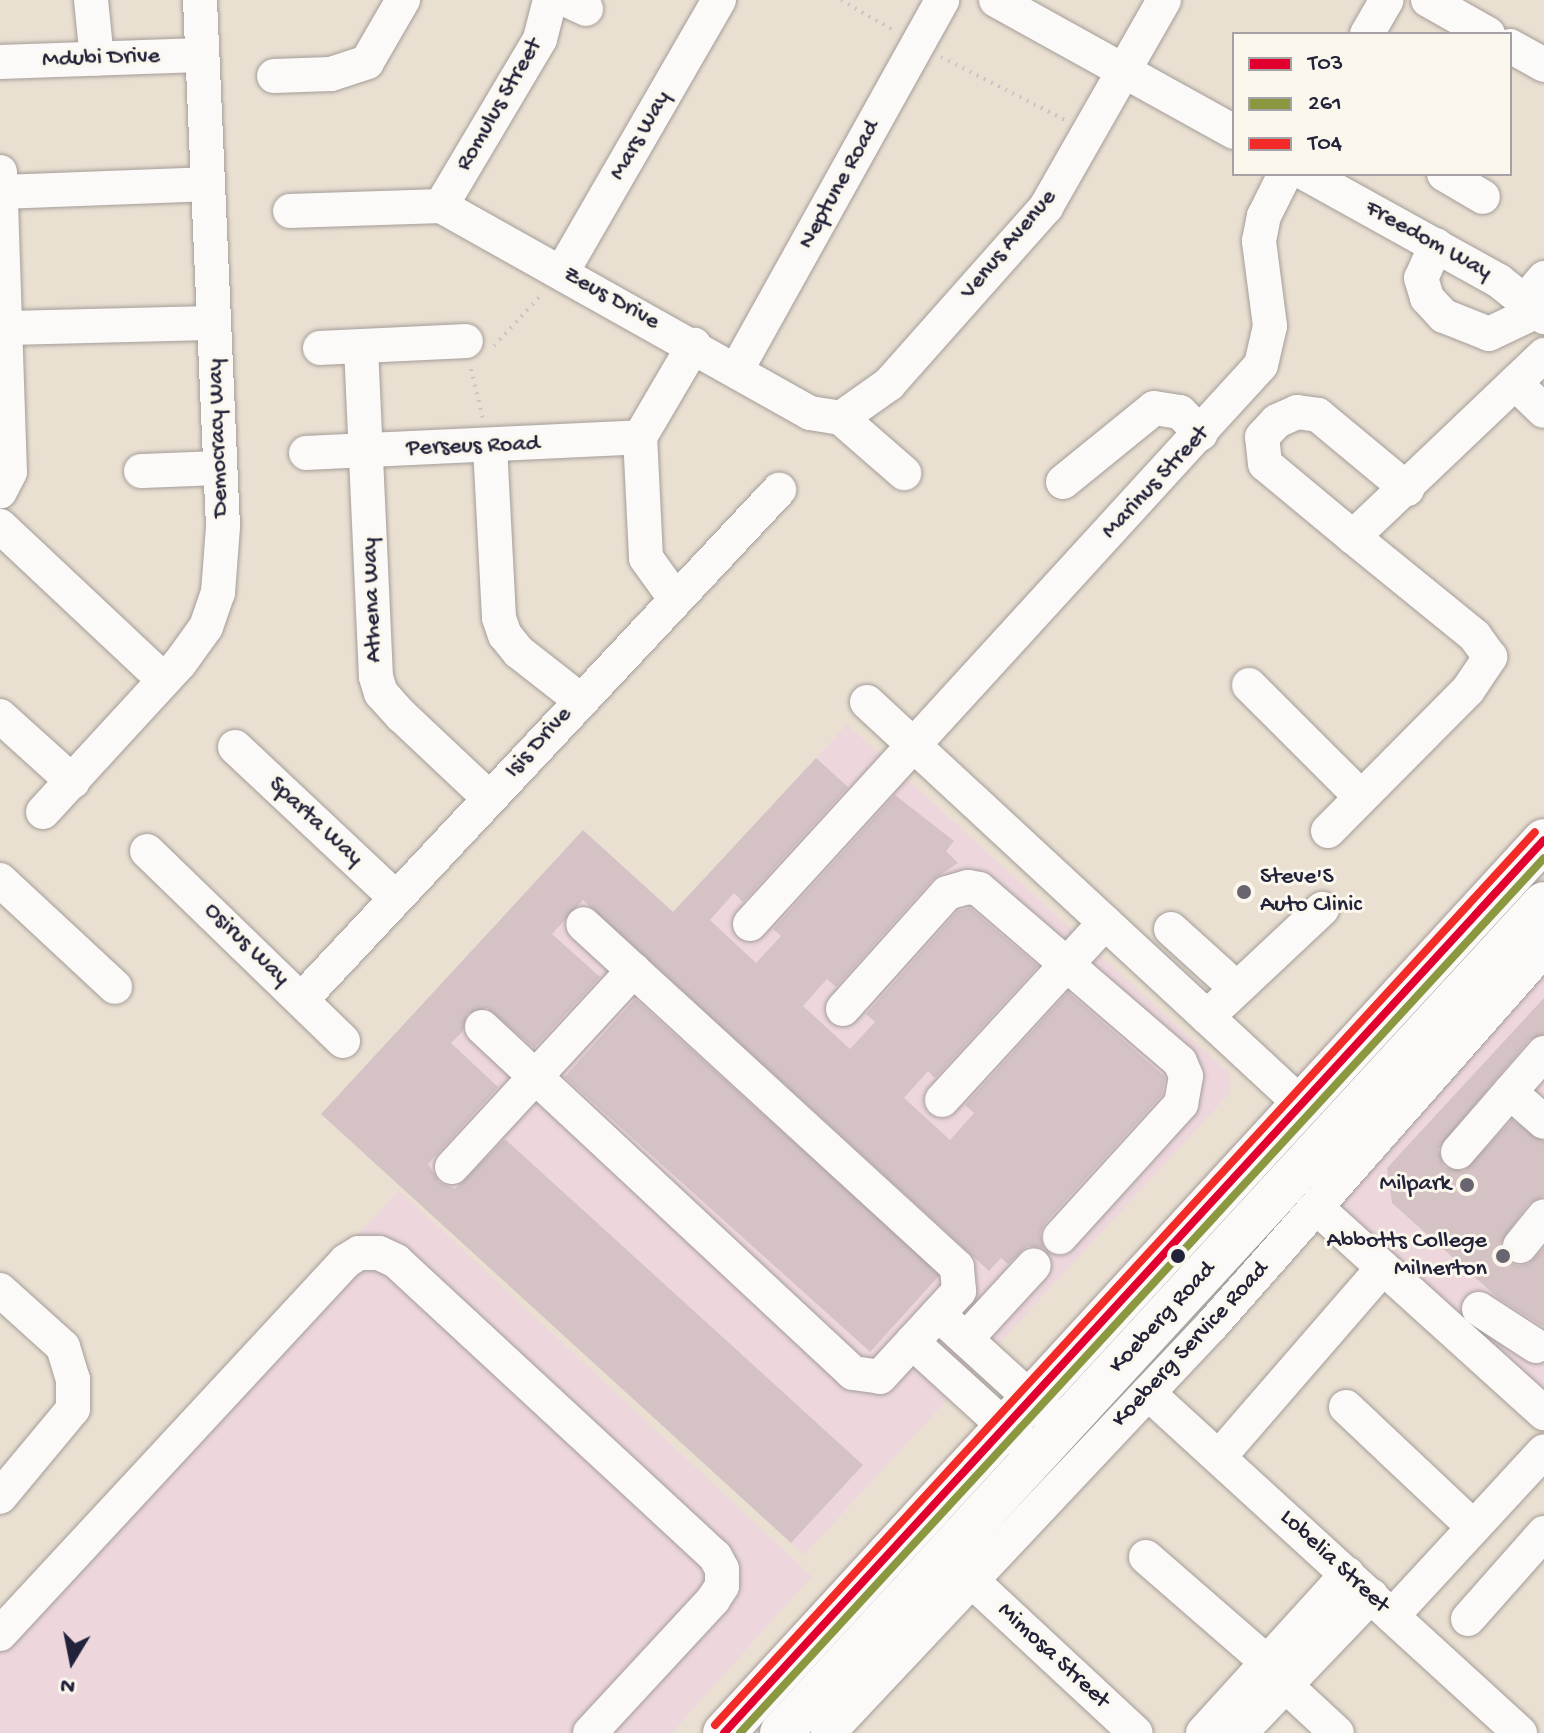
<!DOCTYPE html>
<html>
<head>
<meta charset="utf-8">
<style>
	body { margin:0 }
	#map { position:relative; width:1544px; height:1733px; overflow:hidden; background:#eae0d2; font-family:"Gochi Hand",sans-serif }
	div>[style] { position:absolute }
	.built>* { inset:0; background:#edd7dd }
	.building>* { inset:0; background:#d4c2c5; transform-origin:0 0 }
	.path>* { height:4px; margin-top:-2px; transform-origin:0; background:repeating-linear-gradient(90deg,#c9c6c5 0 2px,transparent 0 8px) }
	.roads { filter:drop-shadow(0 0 2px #a49d99) drop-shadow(0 0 2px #a49d99) }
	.minor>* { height:34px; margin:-17px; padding:0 17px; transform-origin:17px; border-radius:17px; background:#fcfaf8 }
	.major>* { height:42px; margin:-21px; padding:0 21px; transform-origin:21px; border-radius:21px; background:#fcfaf8 }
	.bus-1>* { height:8px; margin:-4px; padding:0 4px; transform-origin:4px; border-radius:4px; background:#e2002f }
	.bus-2>* { height:8px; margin:-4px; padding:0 4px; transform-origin:4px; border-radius:4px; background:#8b9840 }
	.bus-3>* { height:8px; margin:-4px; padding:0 4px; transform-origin:4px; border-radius:4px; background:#f22b29 }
	.dots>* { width:22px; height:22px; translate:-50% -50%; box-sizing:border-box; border:4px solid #fbf7ec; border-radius:50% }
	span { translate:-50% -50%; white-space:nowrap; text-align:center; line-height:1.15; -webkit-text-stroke:6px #fbf7ec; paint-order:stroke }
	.street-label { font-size:24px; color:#22223b }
	.poi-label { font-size:24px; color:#22223b }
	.left { translate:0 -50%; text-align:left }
	.right { translate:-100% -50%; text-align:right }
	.legend { position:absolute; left:1232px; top:32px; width:280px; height:144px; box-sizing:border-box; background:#fbf7ec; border:2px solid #a4a2a5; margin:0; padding:10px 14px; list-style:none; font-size:24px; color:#22223b }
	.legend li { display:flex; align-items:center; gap:16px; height:40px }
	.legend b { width:40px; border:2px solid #a4a2a5 }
	.north { position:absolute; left:32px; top:1621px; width:80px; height:80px; -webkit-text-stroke:6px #fbf7ec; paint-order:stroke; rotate:190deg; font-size:22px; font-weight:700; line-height:32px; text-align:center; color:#22223b }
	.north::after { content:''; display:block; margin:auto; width:28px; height:36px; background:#22223b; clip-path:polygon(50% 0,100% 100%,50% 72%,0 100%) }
</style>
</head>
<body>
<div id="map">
	<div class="built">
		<div style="clip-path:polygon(847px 724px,1230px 1074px,1230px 1093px,804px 1555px,321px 1114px,583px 830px,674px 912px)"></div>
		<div style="clip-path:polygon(1544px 949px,1544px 1413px,1317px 1208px)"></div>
		<div style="clip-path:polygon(399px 1190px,812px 1576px,672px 1733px,0 1733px,0 1619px)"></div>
	</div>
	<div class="building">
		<div style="clip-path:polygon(816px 758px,848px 787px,743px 902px,734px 893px,710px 920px,756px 963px,781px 936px,773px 929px,895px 795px,954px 841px,946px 851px,958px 863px,932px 880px,836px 987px,827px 979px,803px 1006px,850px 1049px,875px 1022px,866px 1014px,958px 911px,970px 908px,1038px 966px,935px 1078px,928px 1071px,904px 1098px,950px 1140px,974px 1113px,965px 1105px,1068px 992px,1165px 1077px,1162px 1095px,1045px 1223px,1040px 1234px,1044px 1248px,1027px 1246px,1008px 1264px,1001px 1258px,989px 1271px,583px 900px,552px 934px,600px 977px,534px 1048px,487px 1008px,467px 1014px,463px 1031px,451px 1043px,498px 1087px,428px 1164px,439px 1182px,455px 1189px,505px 1139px,863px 1465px,791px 1543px,321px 1114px,583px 830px,673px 912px)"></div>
		<div style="clip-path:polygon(1544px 998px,1544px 1034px,1529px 1040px,1438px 1149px,1444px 1167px,1464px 1171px,1512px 1120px,1544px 1141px,1544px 1196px,1528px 1204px,1500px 1244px,1507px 1261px,1518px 1266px,1528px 1264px,1544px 1248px,1544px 1327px,1498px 1298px,1392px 1203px,1387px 1168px)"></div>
		<div style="left:635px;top:999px;width:411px;height:105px;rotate:42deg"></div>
	</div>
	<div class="path">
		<div style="left:841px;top:0;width:62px;rotate:29.9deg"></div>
		<div style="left:941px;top:57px;width:139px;rotate:26.9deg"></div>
		<div style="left:494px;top:346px;width:71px;rotate:-47.3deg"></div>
		<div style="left:471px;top:369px;width:51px;rotate:76.5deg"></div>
	</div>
	<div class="roads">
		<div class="minor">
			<div style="left:91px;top:0;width:59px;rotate:84.2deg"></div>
			<div style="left:567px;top:0;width:21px;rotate:25deg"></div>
			<div style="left:996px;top:0;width:272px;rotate:29deg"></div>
			<div style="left:1428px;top:0;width:69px;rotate:29.5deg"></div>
			<div style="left:1367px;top:34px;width:39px;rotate:-60deg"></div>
			<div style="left:1510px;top:46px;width:39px;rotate:29deg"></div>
			<div style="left:0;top:62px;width:201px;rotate:-2deg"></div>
			<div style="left:274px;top:76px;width:57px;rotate:-2deg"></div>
			<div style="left:331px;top:74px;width:38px;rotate:-18deg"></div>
			<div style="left:367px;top:62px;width:72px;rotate:-59.9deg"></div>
			<div style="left:0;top:172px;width:300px;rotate:88.1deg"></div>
			<div style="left:10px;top:472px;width:22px;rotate:117deg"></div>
			<div style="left:1306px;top:174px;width:221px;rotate:29deg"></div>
			<div style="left:1499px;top:281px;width:58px;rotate:38.7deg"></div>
			<div style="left:1444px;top:174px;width:45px;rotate:30.5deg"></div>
			<div style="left:1px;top:192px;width:207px;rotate:-2.2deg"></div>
			<div style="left:441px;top:206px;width:194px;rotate:-59.3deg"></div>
			<div style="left:540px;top:39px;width:40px;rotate:-75.6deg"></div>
			<div style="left:290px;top:211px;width:151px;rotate:-1.9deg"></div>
			<div style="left:441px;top:206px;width:423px;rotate:29.3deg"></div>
			<div style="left:810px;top:413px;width:31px;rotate:9deg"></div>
			<div style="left:841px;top:418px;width:84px;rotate:41.1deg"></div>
			<div style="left:1436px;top:245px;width:36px;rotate:114deg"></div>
			<div style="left:1421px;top:278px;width:21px;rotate:73deg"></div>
			<div style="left:1427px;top:298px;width:25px;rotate:47deg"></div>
			<div style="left:1444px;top:316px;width:48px;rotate:21.8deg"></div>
			<div style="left:1489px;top:334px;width:53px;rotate:-25.6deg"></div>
			<div style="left:562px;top:272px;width:314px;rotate:-60deg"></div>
			<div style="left:1525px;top:301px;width:30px;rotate:-50deg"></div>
			<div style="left:4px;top:328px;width:210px;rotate:-1.4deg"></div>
			<div style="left:361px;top:347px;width:330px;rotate:87.4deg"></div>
			<div style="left:376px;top:677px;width:17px;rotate:73deg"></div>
			<div style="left:381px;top:693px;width:31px;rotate:48deg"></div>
			<div style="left:402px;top:716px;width:120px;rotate:43.3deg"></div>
			<div style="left:320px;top:348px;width:146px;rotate:-2.7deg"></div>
			<div style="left:737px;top:369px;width:422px;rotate:-60.9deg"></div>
			<div style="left:1515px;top:383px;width:40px;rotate:44deg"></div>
			<div style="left:841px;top:418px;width:59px;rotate:-35.3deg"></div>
			<div style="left:889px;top:384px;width:237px;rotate:-48.4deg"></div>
			<div style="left:1046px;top:207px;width:238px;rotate:-60.3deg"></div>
			<div style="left:490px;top:446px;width:172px;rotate:87deg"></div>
			<div style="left:499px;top:618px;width:18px;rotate:71deg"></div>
			<div style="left:505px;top:635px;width:22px;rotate:51deg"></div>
			<div style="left:519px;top:652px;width:76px;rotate:38.1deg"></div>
			<div style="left:306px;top:453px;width:334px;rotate:-2.7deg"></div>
			<div style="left:141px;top:471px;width:79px;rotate:-2.2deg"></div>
			<div style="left:1063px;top:482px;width:117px;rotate:-39.1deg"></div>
			<div style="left:1154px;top:408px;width:26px;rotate:9deg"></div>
			<div style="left:1180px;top:412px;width:30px;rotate:46deg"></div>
			<div style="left:0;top:526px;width:225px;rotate:43.2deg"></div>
			<div style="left:1353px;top:537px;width:114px;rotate:-140.3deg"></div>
			<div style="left:1265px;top:464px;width:27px;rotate:-96deg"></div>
			<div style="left:1262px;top:437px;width:22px;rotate:-47deg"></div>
			<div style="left:1277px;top:421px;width:22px;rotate:-24deg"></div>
			<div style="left:1297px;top:412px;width:21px;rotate:8deg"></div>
			<div style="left:1318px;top:415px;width:116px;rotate:39.7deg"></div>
			<div style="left:674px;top:597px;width:48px;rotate:-125.7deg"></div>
			<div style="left:646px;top:558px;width:121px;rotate:-92.8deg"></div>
			<div style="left:640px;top:437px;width:107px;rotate:-59.6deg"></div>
			<div style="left:1249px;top:685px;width:157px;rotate:45deg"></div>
			<div style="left:867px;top:702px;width:592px;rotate:42.81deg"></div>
			<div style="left:0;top:716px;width:98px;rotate:42.1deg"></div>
			<div style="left:235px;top:747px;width:219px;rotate:43.2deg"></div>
			<div style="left:43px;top:812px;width:202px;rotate:-47.4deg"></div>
			<div style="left:180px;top:663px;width:44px;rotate:-54.2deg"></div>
			<div style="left:206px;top:627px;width:36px;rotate:-71deg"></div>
			<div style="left:218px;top:593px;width:66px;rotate:-85.7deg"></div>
			<div style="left:223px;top:527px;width:528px;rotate:-92.5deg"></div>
			<div style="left:1328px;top:831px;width:199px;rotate:-45.2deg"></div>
			<div style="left:1468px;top:690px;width:40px;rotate:-56deg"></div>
			<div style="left:1490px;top:657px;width:26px;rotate:-126deg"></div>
			<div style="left:1475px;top:636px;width:157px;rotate:-140.9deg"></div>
			<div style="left:1353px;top:537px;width:264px;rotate:-43.6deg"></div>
			<div style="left:147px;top:851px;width:273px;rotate:44.1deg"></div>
			<div style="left:0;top:880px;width:157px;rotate:42.9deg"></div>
			<div style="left:750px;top:924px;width:757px;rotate:-47.57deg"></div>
			<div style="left:1261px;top:365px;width:40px;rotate:-77deg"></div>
			<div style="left:1270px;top:326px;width:86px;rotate:-97.4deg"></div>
			<div style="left:1259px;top:241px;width:25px;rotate:-79deg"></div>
			<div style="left:1264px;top:216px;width:47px;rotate:-63.4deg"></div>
			<div style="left:1171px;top:929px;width:88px;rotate:42.2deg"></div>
			<div style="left:302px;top:999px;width:698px;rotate:-46.86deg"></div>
			<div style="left:843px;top:1009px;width:156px;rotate:-48.1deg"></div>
			<div style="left:947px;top:893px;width:22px;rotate:-16deg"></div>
			<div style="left:968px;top:887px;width:11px;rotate:10deg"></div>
			<div style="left:979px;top:889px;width:265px;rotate:40.7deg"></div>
			<div style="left:1180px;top:1062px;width:15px;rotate:67deg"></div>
			<div style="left:1186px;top:1076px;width:28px;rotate:100deg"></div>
			<div style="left:1181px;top:1104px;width:180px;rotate:132.3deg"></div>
			<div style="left:1207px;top:1017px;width:158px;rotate:-43.2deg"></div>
			<div style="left:482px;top:1027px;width:507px;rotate:43deg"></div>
			<div style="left:853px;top:1373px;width:27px;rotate:8deg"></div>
			<div style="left:880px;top:1377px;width:117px;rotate:-47.4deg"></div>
			<div style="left:959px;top:1291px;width:24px;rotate:-95deg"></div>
			<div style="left:957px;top:1267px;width:507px;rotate:-137.48deg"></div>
			<div style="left:1544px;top:1053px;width:52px;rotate:131.1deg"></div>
			<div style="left:1510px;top:1092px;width:45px;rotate:41.4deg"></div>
			<div style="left:942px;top:1100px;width:241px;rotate:-47.4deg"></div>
			<div style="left:1458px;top:1152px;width:79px;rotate:-49.1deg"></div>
			<div style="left:452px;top:1167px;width:268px;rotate:-47.3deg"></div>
			<div style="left:1317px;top:1208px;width:306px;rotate:42.1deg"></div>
			<div style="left:1520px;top:1246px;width:38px;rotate:-51deg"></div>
			<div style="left:0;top:1290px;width:85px;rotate:42.1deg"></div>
			<div style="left:63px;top:1347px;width:34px;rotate:73deg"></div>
			<div style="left:73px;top:1379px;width:30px;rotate:90deg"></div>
			<div style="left:73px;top:1409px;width:114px;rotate:129.7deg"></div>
			<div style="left:1479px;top:1309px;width:68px;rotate:33deg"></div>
			<div style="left:938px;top:1314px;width:151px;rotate:42.3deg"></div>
			<div style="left:966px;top:1339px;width:100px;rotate:-47.4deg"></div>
			<div style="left:912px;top:1342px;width:151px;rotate:42.3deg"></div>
			<div style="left:1148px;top:1393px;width:504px;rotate:42.43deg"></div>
			<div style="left:1346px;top:1407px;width:172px;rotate:43.3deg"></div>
			<div style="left:1219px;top:1457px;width:250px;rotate:-49.1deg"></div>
			<div style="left:1146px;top:1557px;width:162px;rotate:41deg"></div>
			<div style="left:970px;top:1579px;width:226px;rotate:42.9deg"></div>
			<div style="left:1392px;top:1616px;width:224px;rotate:-47.3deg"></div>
			<div style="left:1468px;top:1619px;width:115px;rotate:-48.5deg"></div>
			<div style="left:0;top:1634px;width:509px;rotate:-47.15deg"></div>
			<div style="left:346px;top:1261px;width:15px;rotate:-32deg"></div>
			<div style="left:359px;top:1253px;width:20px"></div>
			<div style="left:379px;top:1253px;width:19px;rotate:25deg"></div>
			<div style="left:396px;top:1261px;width:434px;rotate:42.8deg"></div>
			<div style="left:715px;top:1556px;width:15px;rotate:62deg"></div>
			<div style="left:722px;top:1569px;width:17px;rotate:90deg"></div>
			<div style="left:722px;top:1586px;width:17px;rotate:123deg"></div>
			<div style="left:713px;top:1600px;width:181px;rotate:132.8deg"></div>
			<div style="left:1284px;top:1684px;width:72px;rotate:42.8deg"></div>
			<div style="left:828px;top:1733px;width:560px;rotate:-46.74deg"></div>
			<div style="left:1212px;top:1325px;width:502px;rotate:-48.56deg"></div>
			<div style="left:1203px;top:1733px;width:215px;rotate:-47.8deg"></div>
			<div style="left:1240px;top:1733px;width:190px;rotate:-46.3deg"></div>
		</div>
		<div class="major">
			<div style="left:724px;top:1733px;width:1212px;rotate:-47.44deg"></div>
			<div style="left:781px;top:1733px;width:1127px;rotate:-47.41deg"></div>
		</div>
	</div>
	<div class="bus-1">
		<div style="left:724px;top:1733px;width:1212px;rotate:-47.44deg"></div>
	</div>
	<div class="bus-2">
		<div style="left:740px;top:1733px;width:1188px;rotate:-47.42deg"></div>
	</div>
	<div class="bus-3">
		<div style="left:715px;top:1725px;width:1212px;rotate:-47.44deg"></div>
	</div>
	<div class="dots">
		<div style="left:1244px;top:892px;background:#686470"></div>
		<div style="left:1467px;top:1185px;background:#686470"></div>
		<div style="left:1178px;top:1256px;background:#22223b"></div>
		<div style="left:1503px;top:1256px;background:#686470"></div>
	</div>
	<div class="street-label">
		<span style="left:101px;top:59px;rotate:-2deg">Mdubi Drive</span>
		<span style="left:500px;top:105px;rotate:-60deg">Romulus Street</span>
		<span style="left:641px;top:136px;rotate:-60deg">Mars Way</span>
		<span style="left:840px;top:185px;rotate:-61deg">Neptune Road</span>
		<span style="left:1428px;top:241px;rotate:29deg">Freedom Way</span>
		<span style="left:1009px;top:245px;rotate:-50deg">Venus Avenue</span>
		<span style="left:611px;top:299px;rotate:29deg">Zeus Drive</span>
		<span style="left:219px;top:438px;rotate:-92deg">Democracy Way</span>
		<span style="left:473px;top:447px;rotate:-2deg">Perseus Road</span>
		<span style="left:1156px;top:483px;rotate:-47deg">Marinus Street</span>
		<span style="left:373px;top:600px;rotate:-92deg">Athena Way</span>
		<span style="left:539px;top:743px;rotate:-48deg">Isis Drive</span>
		<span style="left:315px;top:822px;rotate:43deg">Sparta Way</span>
		<span style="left:246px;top:945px;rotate:44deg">Osirus Way</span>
		<span style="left:1163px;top:1318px;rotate:-47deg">Koeberg Road</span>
		<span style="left:1191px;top:1345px;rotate:-47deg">Koeberg Service Road</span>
		<span style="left:1334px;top:1562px;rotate:43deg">Lobelia Street</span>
		<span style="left:1053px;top:1656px;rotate:43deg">Mimosa Street</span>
	</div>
	<div class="poi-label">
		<span class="left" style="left:1260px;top:892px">Steve'S<br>Auto Clinic</span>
		<span class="right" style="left:1451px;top:1185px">Milpark</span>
		<span class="right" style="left:1487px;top:1256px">Abbotts College<br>Milnerton</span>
	</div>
	<ul class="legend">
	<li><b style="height:10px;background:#e2002f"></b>T03</li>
	<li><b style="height:10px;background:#8b9840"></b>261</li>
	<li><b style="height:10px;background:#f22b29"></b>T04</li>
	</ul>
	<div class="north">N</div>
</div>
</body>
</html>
